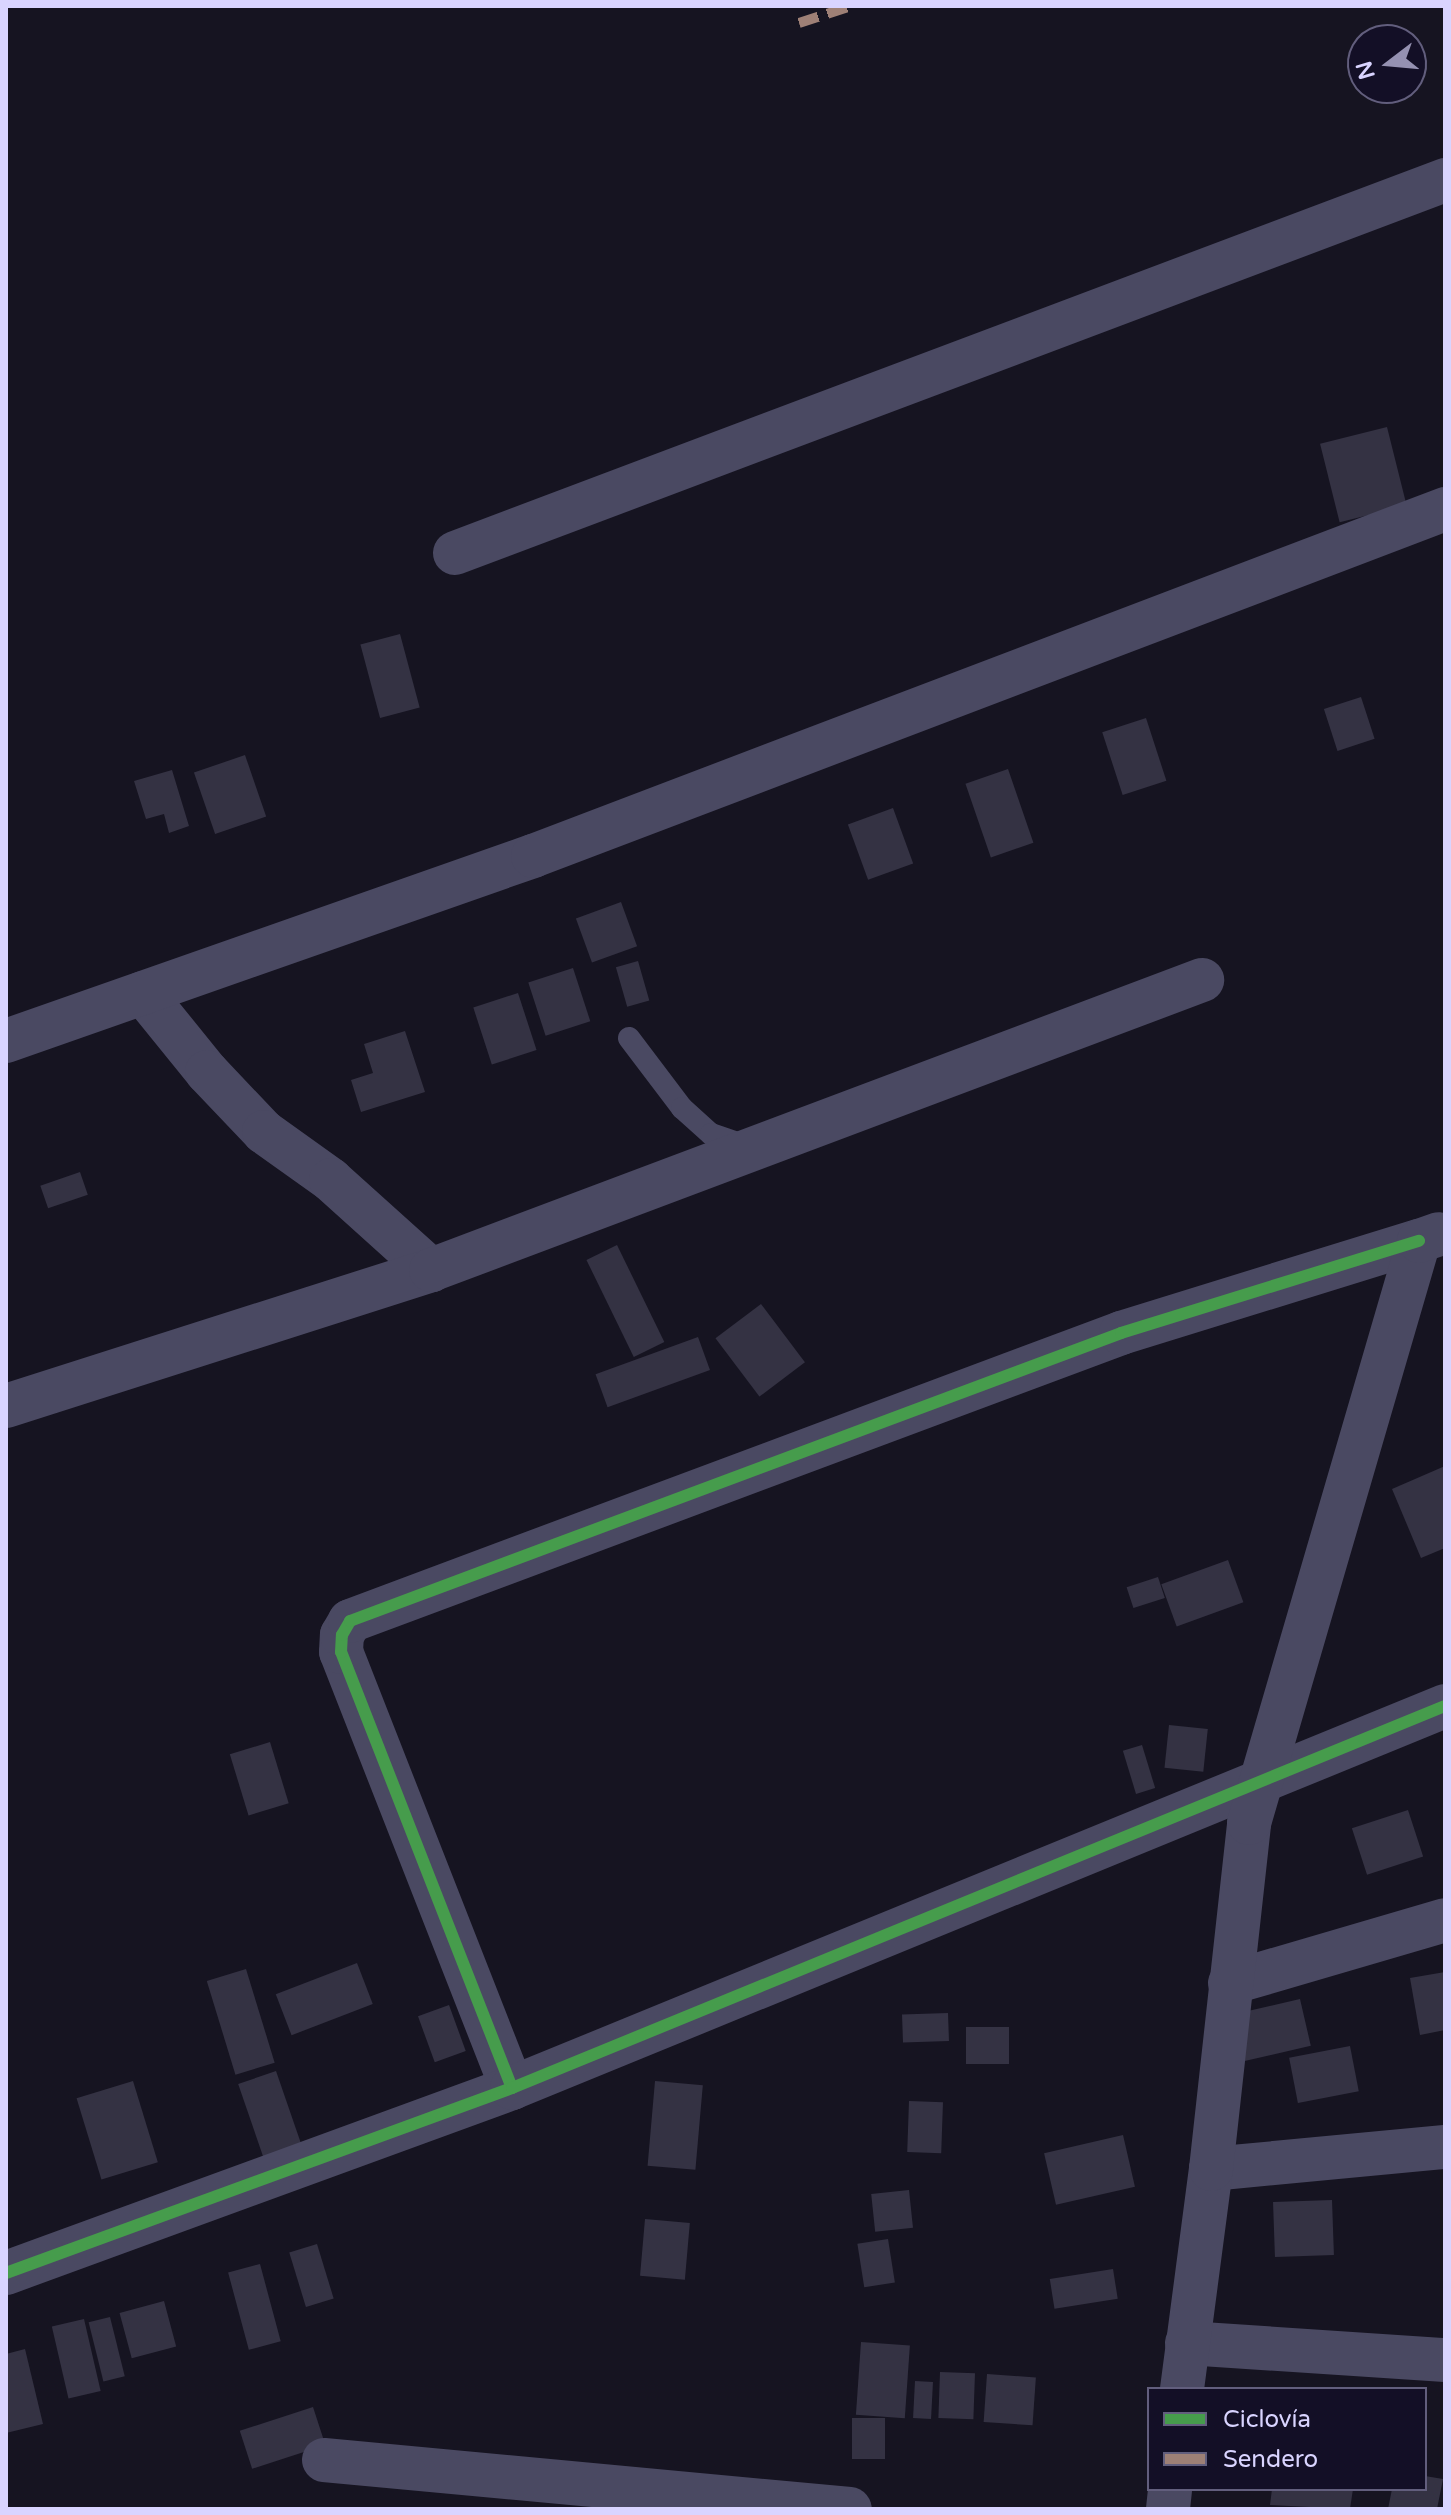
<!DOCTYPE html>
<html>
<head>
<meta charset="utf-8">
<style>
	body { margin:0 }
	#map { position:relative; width:1451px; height:2515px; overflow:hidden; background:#161421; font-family:"Varela Round",sans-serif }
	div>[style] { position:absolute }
	.building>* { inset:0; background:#343243; transform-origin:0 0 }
	.service>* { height:22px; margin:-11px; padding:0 11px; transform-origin:11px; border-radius:11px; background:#4a4962 }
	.minor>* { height:44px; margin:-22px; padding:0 22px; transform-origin:22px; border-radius:22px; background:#4a4962 }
	.quiet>* { height:10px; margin-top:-5px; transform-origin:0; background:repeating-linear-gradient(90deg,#9e8076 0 20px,transparent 0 30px) }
	.cycleway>* { height:12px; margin:-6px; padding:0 6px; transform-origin:6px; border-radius:6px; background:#469c4c }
	span { translate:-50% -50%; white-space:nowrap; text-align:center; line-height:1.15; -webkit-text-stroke:6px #130f26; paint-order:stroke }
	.frame { position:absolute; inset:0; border:8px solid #d9d4ff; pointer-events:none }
	.legend { position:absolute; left:1147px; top:2387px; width:280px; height:104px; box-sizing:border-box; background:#130f26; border:2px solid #625e7d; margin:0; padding:10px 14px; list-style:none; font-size:24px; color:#d9d4ff }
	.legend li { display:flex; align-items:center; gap:16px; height:40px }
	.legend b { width:40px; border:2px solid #625e7d }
	.north { position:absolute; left:1347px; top:24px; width:80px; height:80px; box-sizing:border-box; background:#130f26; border:2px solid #625e7d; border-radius:50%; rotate:254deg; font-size:22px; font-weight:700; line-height:32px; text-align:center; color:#d9d4ff }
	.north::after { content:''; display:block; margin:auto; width:28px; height:36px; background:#9591b1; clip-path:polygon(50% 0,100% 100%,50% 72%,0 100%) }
</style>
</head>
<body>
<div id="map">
	<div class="building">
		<div style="left:1387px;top:427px;width:81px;height:69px;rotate:76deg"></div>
		<div style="left:400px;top:634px;width:76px;height:41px;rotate:75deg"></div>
		<div style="left:1361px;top:697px;width:44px;height:39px;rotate:72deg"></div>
		<div style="left:1146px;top:718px;width:66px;height:46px;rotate:72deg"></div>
		<div style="left:245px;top:755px;width:65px;height:54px;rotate:71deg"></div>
		<div style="left:1008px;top:769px;width:78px;height:45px;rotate:71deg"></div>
		<div style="clip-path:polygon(172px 770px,189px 826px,169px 833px,164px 814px,146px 819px,134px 781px)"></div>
		<div style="left:893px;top:808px;width:59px;height:48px;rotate:70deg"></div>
		<div style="left:621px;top:902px;width:47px;height:48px;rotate:70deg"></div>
		<div style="left:638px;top:961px;width:41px;height:23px;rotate:74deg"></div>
		<div style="left:573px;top:968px;width:56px;height:47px;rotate:72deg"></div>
		<div style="left:518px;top:993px;width:60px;height:47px;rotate:72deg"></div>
		<div style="clip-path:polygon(405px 1031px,425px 1092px,361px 1112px,351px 1080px,373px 1073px,364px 1044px)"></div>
		<div style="left:80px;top:1172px;width:24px;height:42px;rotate:71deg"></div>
		<div style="left:617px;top:1245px;width:108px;height:34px;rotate:64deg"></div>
		<div style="left:761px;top:1304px;width:73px;height:57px;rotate:53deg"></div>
		<div style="left:698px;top:1337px;width:35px;height:109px;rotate:70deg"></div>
		<div style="clip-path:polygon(1445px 1466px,1445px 1548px,1421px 1558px,1392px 1489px)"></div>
		<div style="left:1228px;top:1560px;width:45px;height:71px;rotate:70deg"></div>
		<div style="left:1158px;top:1577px;width:22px;height:33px;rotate:72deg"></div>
		<div style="left:1169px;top:1725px;width:39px;height:43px;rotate:6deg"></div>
		<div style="left:270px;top:1742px;width:64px;height:42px;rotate:73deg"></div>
		<div style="left:1142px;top:1745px;width:45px;height:20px;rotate:73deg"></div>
		<div style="left:1408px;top:1810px;width:49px;height:59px;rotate:72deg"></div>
		<div style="left:357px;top:1963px;width:44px;height:87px;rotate:69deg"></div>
		<div style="left:246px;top:1969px;width:98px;height:41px;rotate:73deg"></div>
		<div style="clip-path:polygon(1445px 1972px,1445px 2030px,1420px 2035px,1410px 1978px)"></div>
		<div style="left:1300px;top:1999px;width:48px;height:69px;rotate:77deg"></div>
		<div style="left:449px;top:2005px;width:49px;height:33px;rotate:70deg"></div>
		<div style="left:948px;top:2013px;width:28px;height:46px;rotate:88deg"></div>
		<div style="left:966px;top:2027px;width:43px;height:37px"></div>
		<div style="left:1350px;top:2046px;width:46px;height:62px;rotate:79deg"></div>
		<div style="left:276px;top:2071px;width:85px;height:40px;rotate:71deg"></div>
		<div style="left:133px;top:2081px;width:85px;height:59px;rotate:73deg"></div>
		<div style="left:655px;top:2081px;width:48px;height:85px;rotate:5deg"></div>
		<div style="left:909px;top:2101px;width:34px;height:51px;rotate:2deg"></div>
		<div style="left:1123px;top:2135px;width:53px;height:81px;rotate:77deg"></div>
		<div style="left:909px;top:2190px;width:38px;height:38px;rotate:84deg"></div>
		<div style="left:1332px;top:2200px;width:55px;height:59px;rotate:88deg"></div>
		<div style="left:645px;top:2219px;width:45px;height:57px;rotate:5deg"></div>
		<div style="left:888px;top:2239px;width:44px;height:31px;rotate:81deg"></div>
		<div style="left:317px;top:2244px;width:57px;height:29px;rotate:73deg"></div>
		<div style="left:260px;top:2264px;width:80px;height:33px;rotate:75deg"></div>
		<div style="left:1113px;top:2269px;width:30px;height:64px;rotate:81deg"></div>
		<div style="left:164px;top:2301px;width:47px;height:46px;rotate:75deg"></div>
		<div style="left:110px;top:2317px;width:61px;height:22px;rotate:76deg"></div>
		<div style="left:84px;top:2319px;width:74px;height:33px;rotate:77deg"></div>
		<div style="left:861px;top:2342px;width:49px;height:73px;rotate:4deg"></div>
		<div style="clip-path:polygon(25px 2349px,43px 2424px,6px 2433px,6px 2354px)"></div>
		<div style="left:940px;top:2372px;width:35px;height:46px;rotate:2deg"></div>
		<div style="left:987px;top:2374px;width:49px;height:48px;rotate:4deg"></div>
		<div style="left:915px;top:2381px;width:18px;height:37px;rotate:3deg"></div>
		<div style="left:313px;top:2407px;width:40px;height:77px;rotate:72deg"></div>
		<div style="left:852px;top:2418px;width:33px;height:41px"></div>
		<div style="clip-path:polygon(1425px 2476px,1443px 2479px,1437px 2509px,1388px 2509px,1392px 2489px,1425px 2489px)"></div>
		<div style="clip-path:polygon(1272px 2489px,1353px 2489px,1350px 2509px,1270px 2505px)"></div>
	</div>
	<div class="service">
		<div style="left:629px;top:1038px;width:88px;rotate:52.9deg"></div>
		<div style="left:682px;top:1108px;width:39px;rotate:42deg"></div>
		<div style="left:711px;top:1134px;width:40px;rotate:18.9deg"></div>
	</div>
	<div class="minor">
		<div style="left:455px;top:553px;width:1058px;rotate:-20.64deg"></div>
		<div style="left:143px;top:993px;width:102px;rotate:51deg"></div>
		<div style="left:207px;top:1072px;width:83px;rotate:46.5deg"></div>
		<div style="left:264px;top:1132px;width:82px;rotate:35.6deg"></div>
		<div style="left:331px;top:1180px;width:135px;rotate:42deg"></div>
		<div style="left:6px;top:1041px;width:559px;rotate:-19.34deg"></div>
		<div style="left:533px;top:856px;width:976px;rotate:-20.83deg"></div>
		<div style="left:6px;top:1406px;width:446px;rotate:-17.7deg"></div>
		<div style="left:431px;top:1270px;width:824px;rotate:-20.61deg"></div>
		<div style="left:1230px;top:1983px;width:224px;rotate:-16.3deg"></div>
		<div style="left:512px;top:2088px;width:468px;rotate:-111.4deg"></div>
		<div style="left:341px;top:1652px;width:17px;rotate:-87deg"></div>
		<div style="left:342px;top:1635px;width:16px;rotate:-60deg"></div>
		<div style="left:350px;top:1621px;width:823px;rotate:-20.48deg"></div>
		<div style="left:1121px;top:1333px;width:312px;rotate:-17.2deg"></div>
		<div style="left:1211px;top:2169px;width:235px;rotate:-5.4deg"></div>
		<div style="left:6px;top:2273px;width:539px;rotate:-20.08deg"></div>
		<div style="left:512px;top:2088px;width:1008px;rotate:-22.27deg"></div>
		<div style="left:1187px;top:2343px;width:259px;rotate:3.8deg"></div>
		<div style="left:1182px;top:2389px;width:222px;rotate:-82.5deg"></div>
		<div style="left:1211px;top:2169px;width:348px;rotate:-83.7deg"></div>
		<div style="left:1249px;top:1823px;width:606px;rotate:-73.72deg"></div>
		<div style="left:1419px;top:1241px;width:21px;rotate:-19deg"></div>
		<div style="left:324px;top:2460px;width:528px;rotate:5.32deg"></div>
		<div style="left:1168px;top:2509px;width:20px;rotate:-84deg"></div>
	</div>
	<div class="quiet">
		<div style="left:799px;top:23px;width:55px;rotate:-18.1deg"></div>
	</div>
	<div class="cycleway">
		<div style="left:512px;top:2088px;width:468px;rotate:-111.4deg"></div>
		<div style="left:341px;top:1652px;width:17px;rotate:-87deg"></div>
		<div style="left:342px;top:1635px;width:16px;rotate:-60deg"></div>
		<div style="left:350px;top:1621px;width:823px;rotate:-20.48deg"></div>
		<div style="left:1121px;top:1333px;width:312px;rotate:-17.2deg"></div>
		<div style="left:6px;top:2273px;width:539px;rotate:-20.08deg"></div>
		<div style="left:512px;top:2088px;width:1008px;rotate:-22.27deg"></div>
	</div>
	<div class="frame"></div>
	<ul class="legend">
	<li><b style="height:10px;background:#469c4c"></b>Ciclovía</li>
	<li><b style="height:10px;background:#9e8076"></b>Sendero</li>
	</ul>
	<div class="north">N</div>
</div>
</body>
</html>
